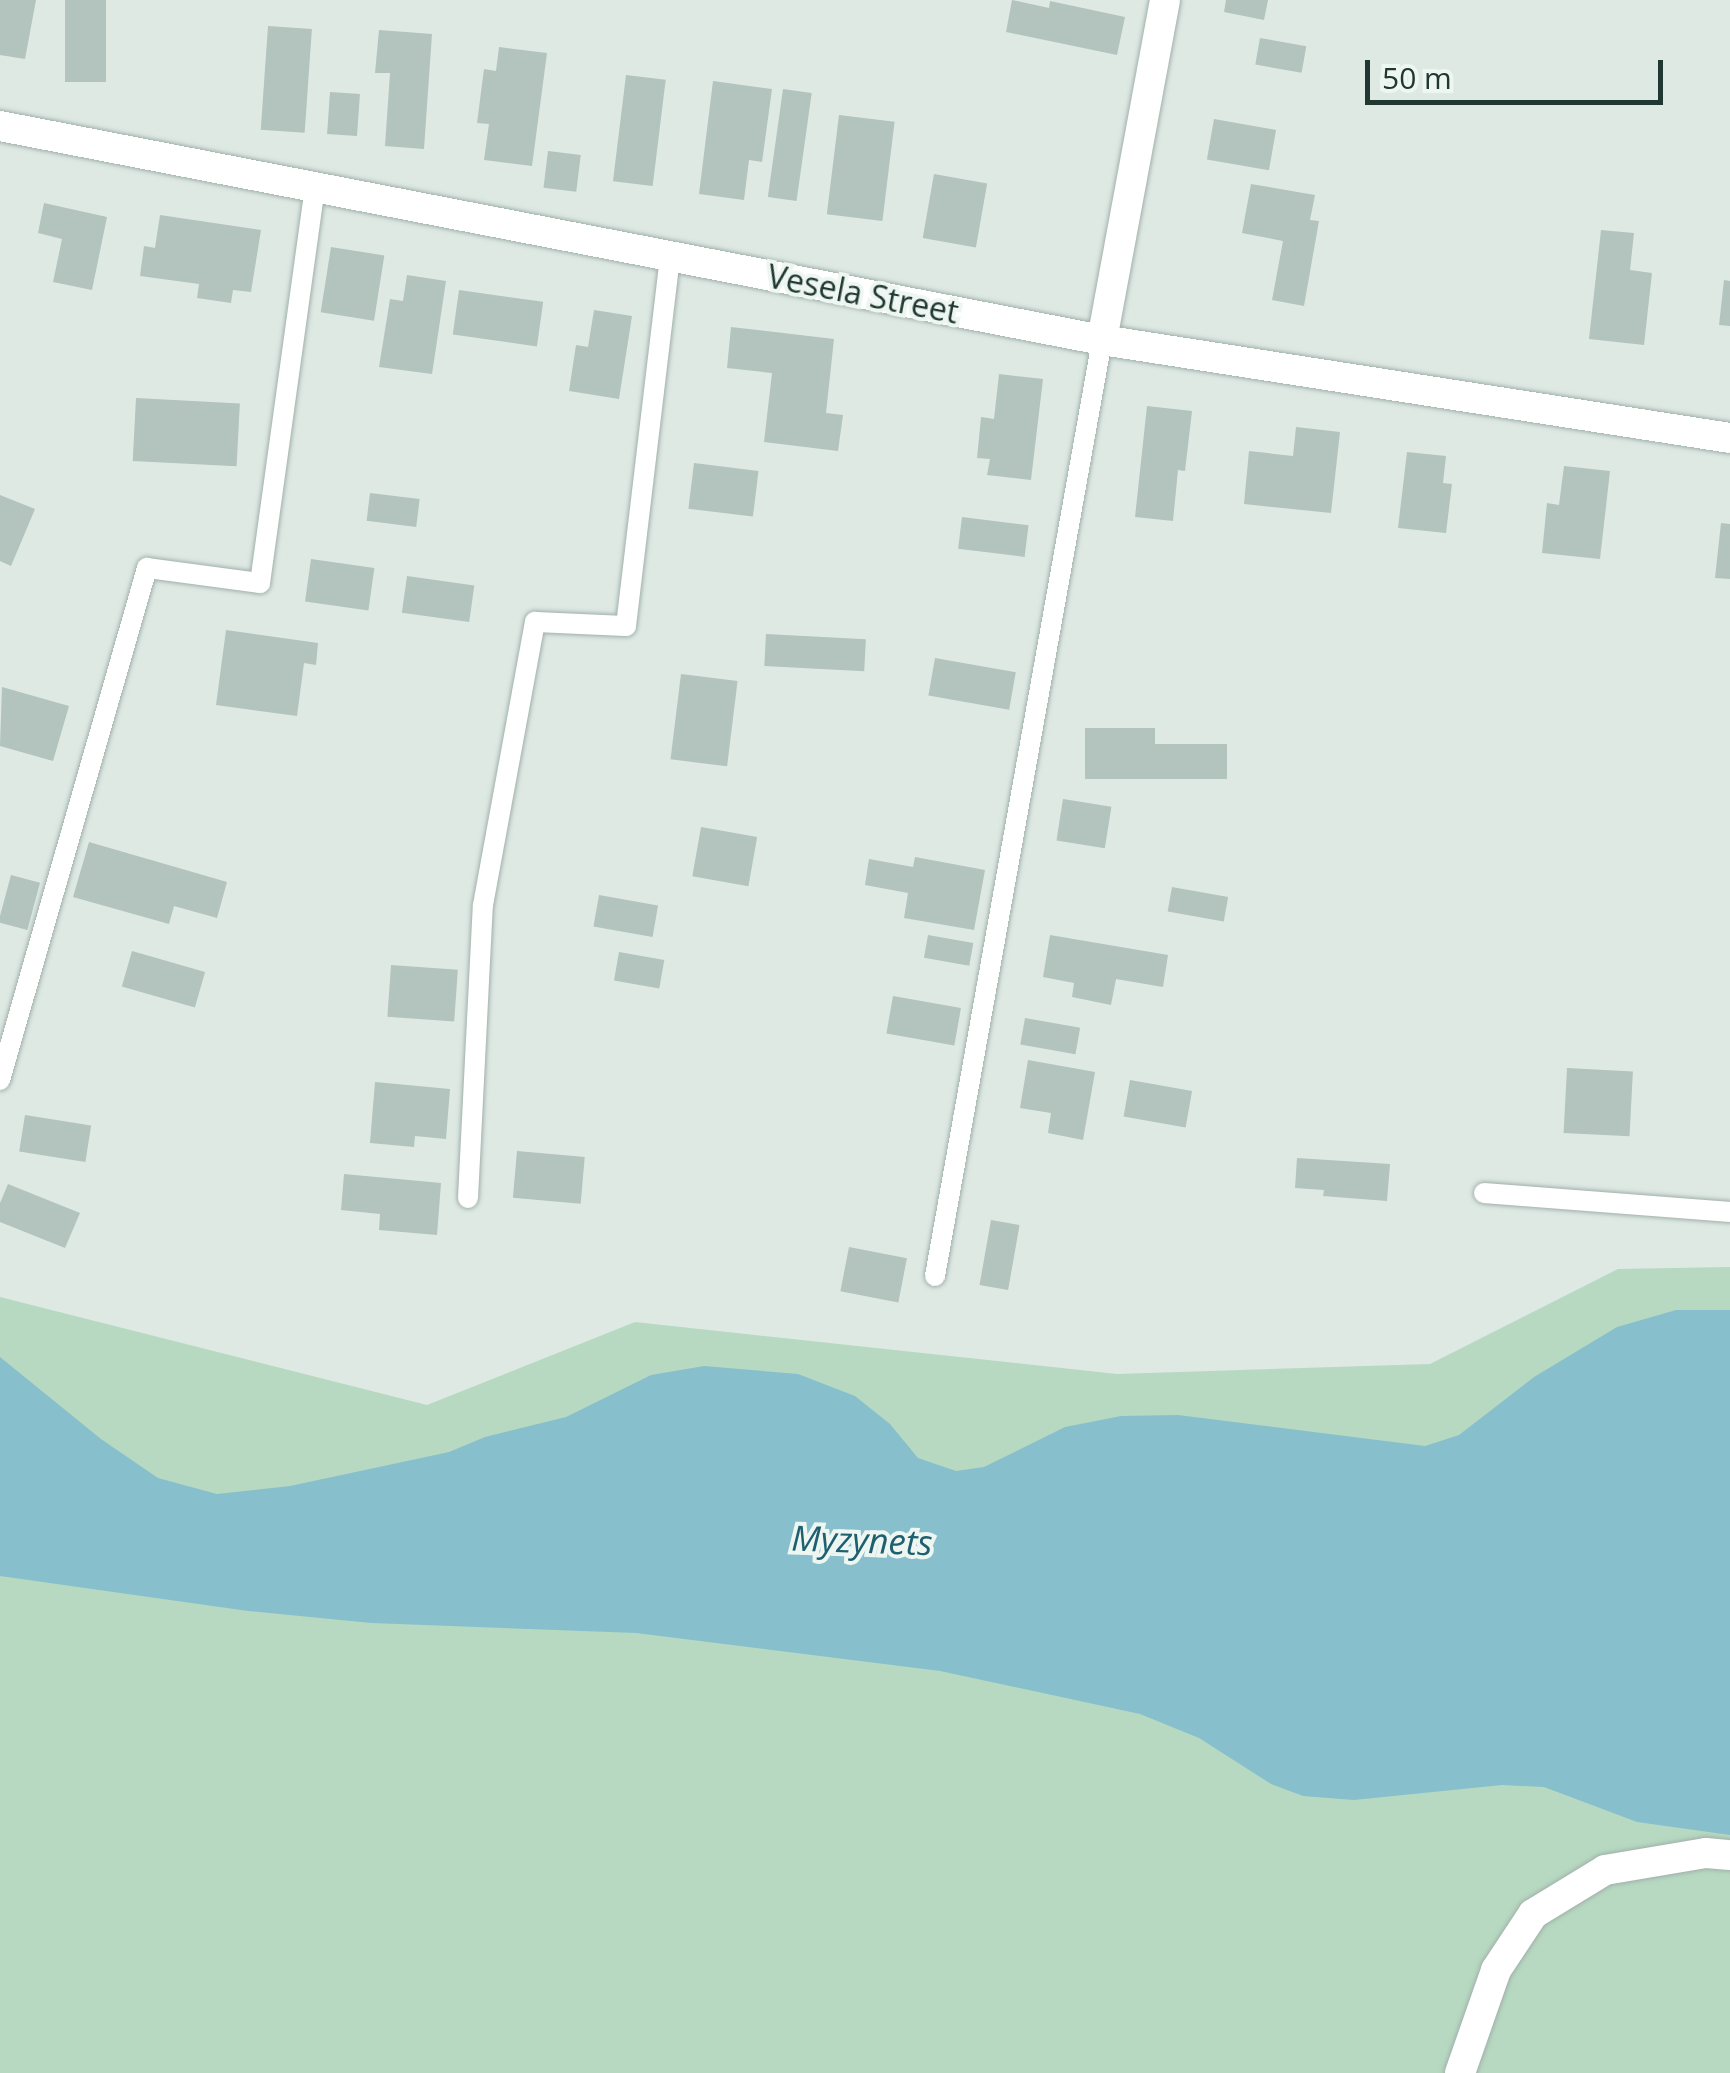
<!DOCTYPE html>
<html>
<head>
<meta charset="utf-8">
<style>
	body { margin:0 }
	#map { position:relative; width:1730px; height:2073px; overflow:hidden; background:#dee9e4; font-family:"Open Sans",sans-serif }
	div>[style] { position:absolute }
	.green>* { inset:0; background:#b7d9c1 }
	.water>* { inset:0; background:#87c0cc }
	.building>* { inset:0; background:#b3c3bd; transform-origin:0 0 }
	.roads { filter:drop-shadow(0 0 2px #a1b0ab) drop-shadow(0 0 2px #a1b0ab) }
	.lane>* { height:20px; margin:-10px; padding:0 10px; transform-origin:10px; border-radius:10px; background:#fff }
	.street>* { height:30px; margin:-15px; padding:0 15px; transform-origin:15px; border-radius:15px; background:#fff }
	span { translate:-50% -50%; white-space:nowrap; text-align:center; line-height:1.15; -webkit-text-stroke:8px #eef6f2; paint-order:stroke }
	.street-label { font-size:32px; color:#203732 }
	.water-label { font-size:35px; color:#1e6070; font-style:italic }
	.scale { position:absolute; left:1365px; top:60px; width:298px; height:45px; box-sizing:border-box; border:5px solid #203732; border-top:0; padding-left:12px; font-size:30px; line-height:35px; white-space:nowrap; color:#203732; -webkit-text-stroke:8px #eef6f2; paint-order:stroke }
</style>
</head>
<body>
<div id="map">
	<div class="green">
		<div style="clip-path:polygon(1730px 1267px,1730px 2073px,0 2073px,0 1297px,427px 1405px,635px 1322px,1117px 1374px,1430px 1364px,1618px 1269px)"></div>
	</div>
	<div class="water">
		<div style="clip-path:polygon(1676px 1310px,1730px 1310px,1730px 1835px,1637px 1822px,1544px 1787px,1502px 1785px,1354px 1800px,1303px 1796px,1271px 1784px,1199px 1738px,1140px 1714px,940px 1671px,636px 1633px,371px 1623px,248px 1611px,0 1576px,0 1357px,101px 1439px,158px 1478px,217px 1494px,290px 1486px,449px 1452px,485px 1437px,566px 1417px,651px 1375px,704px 1366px,798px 1374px,855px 1396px,890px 1424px,918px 1458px,956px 1471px,984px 1467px,1065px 1427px,1121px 1416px,1178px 1415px,1425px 1446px,1459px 1435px,1534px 1377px,1617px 1327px)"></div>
	</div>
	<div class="building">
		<div style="clip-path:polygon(0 0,36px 0,25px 59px,0 55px)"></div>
		<div style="left:65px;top:0;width:41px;height:82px"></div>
		<div style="clip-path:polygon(1012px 0,1049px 8px,1050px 1px,1125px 17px,1117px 55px,1006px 32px)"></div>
		<div style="clip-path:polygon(1226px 0,1268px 0,1264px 20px,1224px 12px)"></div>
		<div style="left:268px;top:26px;width:44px;height:104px;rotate:4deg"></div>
		<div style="clip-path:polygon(379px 30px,432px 34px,424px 149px,385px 146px,390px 73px,375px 73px)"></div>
		<div style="left:1260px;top:38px;width:47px;height:27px;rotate:10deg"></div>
		<div style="clip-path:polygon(499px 47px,547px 53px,532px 166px,484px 160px,489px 124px,477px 123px,484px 69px,496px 71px)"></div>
		<div style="left:626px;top:75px;width:40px;height:107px;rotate:7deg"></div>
		<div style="clip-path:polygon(713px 81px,772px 89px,762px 162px,749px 160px,744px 200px,699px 194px)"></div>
		<div style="left:783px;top:89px;width:29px;height:109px;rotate:8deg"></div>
		<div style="left:330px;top:92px;width:30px;height:42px;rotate:4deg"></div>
		<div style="left:839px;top:115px;width:56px;height:100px;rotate:7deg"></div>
		<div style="left:1214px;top:119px;width:63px;height:41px;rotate:10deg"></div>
		<div style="left:548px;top:151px;width:33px;height:37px;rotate:7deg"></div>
		<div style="left:934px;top:174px;width:54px;height:65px;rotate:10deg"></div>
		<div style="clip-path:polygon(1251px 184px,1315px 195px,1310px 220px,1319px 221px,1304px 306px,1272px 300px,1283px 241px,1242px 233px)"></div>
		<div style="clip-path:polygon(44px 203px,107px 217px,92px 290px,53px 282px,62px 239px,38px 233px)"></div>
		<div style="clip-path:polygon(160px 215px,261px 230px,251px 292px,233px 290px,231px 303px,197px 298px,199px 284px,140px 276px,144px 246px,155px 248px)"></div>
		<div style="clip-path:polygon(1601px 230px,1634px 233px,1630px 270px,1652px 273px,1644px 345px,1589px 339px)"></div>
		<div style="left:331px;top:247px;width:54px;height:66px;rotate:9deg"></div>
		<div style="clip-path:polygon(407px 275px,446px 281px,432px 374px,379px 367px,390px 299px,403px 301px)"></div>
		<div style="clip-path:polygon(1724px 280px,1730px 281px,1730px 326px,1719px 325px)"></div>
		<div style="left:459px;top:290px;width:85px;height:45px;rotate:8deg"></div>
		<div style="clip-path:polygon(594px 310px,632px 316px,619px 399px,569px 391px,576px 345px,588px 347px)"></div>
		<div style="clip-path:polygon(731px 327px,834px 339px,826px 413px,843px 415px,838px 451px,764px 442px,772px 373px,727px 368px)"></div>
		<div style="clip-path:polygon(999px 374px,1043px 379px,1031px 480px,987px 475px,990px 459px,977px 458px,981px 417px,994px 419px)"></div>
		<div style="left:136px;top:398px;width:104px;height:63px;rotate:3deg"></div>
		<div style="clip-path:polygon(1147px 406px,1192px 411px,1185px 471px,1178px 470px,1173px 521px,1135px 517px)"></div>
		<div style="clip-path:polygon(1296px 427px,1340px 432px,1331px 513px,1244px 504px,1249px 451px,1293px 456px)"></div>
		<div style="clip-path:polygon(1407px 452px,1446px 456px,1443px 483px,1452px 484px,1446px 533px,1398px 528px)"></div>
		<div style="left:694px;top:463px;width:65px;height:46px;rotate:7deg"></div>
		<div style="clip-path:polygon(1564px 466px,1610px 471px,1600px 559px,1542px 553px,1547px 503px,1559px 505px)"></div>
		<div style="left:370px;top:493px;width:50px;height:28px;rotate:7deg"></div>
		<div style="clip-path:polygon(0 495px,35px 509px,11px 566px,0 561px)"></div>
		<div style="left:962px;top:517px;width:67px;height:32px;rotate:7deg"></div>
		<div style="clip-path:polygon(1721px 523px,1730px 524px,1730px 579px,1715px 578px)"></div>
		<div style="left:311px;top:559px;width:64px;height:43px;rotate:8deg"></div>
		<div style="left:407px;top:576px;width:68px;height:37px;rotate:8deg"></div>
		<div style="clip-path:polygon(226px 630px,318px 643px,316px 665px,304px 663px,297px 716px,216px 705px)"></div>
		<div style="left:766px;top:634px;width:100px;height:32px;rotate:3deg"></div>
		<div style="left:935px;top:658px;width:82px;height:38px;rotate:10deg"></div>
		<div style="left:681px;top:674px;width:57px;height:86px;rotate:7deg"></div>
		<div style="clip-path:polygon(2px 687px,69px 706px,53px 761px,0 746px)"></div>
		<div style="clip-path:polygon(1085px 728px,1155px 728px,1155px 744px,1227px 744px,1227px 779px,1085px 779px)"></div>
		<div style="left:1063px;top:799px;width:49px;height:42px;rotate:9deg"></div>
		<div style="left:701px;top:827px;width:57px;height:50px;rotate:10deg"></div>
		<div style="clip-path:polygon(89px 842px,227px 882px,217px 918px,174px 906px,169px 924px,73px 897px)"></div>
		<div style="clip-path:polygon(915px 857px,985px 870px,974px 930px,904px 918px,908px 893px,865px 885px,869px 859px,913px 867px)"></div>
		<div style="left:11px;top:875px;width:30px;height:49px;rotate:15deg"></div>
		<div style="left:1172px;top:887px;width:57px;height:25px;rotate:10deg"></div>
		<div style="left:599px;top:895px;width:60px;height:32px;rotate:10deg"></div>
		<div style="left:928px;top:935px;width:46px;height:23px;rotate:10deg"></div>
		<div style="clip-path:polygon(1050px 935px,1168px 955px,1163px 987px,1116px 979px,1111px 1005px,1072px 997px,1074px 983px,1043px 977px)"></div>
		<div style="left:132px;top:951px;width:76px;height:37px;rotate:16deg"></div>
		<div style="left:619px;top:952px;width:46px;height:29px;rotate:10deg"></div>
		<div style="left:391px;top:965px;width:67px;height:52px;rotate:4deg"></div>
		<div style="left:893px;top:996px;width:69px;height:38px;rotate:10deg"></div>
		<div style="left:1025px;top:1018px;width:56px;height:27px;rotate:10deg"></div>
		<div style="clip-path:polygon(1028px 1060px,1095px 1072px,1083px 1140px,1048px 1133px,1051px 1113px,1020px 1108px)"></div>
		<div style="left:1567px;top:1068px;width:66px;height:65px;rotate:3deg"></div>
		<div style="left:1130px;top:1080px;width:63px;height:37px;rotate:10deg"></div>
		<div style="clip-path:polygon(375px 1082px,450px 1089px,446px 1139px,415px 1136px,414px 1147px,370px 1143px)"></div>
		<div style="left:25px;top:1115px;width:67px;height:37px;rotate:9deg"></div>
		<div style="left:517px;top:1151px;width:68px;height:47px;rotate:5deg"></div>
		<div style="clip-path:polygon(1297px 1158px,1390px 1164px,1387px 1201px,1323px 1196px,1324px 1190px,1295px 1188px)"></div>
		<div style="clip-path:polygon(344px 1174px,441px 1183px,437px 1235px,379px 1230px,380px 1214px,341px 1210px)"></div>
		<div style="clip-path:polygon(8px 1184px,80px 1213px,65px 1248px,0 1222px,0 1203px)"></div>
		<div style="left:991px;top:1220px;width:29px;height:66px;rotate:10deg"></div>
		<div style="left:849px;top:1247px;width:59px;height:45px;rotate:11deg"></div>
	</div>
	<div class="roads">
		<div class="lane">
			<div style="left:0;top:1080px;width:533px;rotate:-73.98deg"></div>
			<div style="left:147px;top:568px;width:114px;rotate:7.6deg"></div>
			<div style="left:260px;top:583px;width:400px;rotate:-82.1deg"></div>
			<div style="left:1484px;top:1193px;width:247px;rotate:4.4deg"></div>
			<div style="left:468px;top:1198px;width:293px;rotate:-87.1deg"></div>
			<div style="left:483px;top:905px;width:288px;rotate:-79.6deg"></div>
			<div style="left:535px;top:622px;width:91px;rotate:2.5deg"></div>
			<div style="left:626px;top:626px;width:373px;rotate:-83.2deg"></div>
			<div style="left:935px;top:1276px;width:951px;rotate:-79.88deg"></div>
		</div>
		<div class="street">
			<div style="left:0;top:126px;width:1123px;rotate:10.99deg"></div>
			<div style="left:1102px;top:340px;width:636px;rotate:8.87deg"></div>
			<div style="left:1102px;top:340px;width:346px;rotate:-79.5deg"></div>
			<div style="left:1460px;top:2073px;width:109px;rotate:-70.7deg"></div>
			<div style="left:1496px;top:1970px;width:67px;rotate:-56.5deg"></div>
			<div style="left:1533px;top:1914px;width:84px;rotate:-31.4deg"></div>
			<div style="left:1605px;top:1870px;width:102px;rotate:-9.6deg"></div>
			<div style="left:1706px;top:1853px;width:24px;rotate:5deg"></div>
		</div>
	</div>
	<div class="street-label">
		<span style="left:863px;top:294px;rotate:11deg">Vesela Street</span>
	</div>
	<div class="water-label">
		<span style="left:862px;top:1540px;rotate:2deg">Myzynets</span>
	</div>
	<div class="scale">50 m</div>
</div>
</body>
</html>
